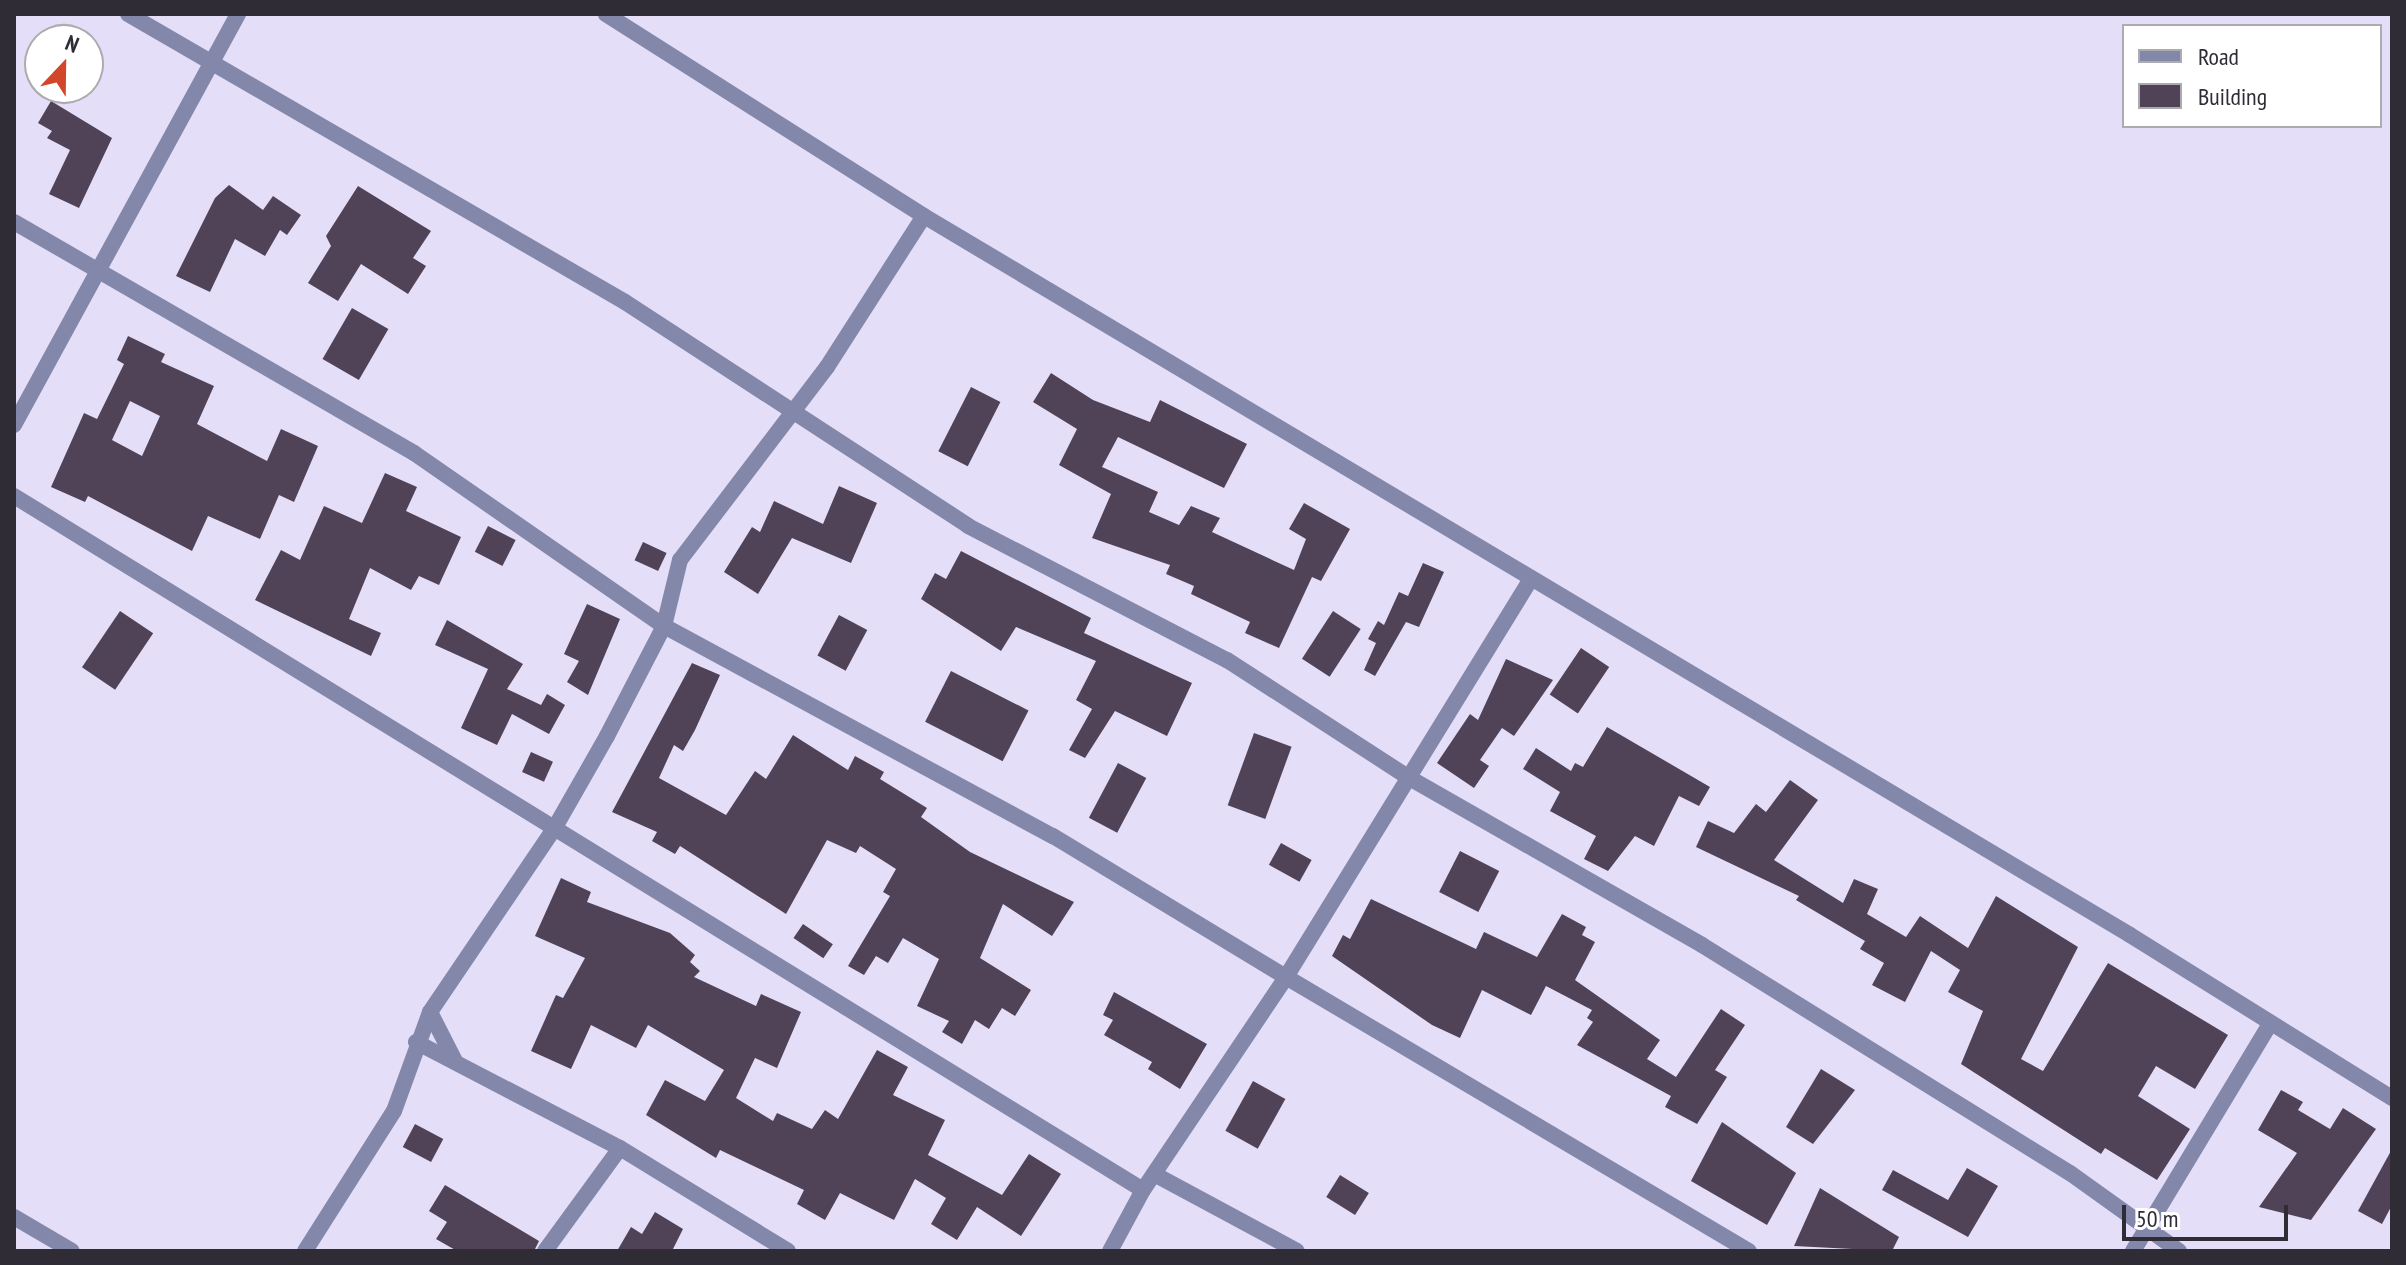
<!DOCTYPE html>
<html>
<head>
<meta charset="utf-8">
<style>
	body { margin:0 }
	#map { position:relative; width:2406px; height:1265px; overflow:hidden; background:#e5def8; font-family:"PT Sans Narrow",sans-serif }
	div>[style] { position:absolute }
	.building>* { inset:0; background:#514357; transform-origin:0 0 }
	.street>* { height:16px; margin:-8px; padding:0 8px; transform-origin:8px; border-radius:8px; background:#8388ab }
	span { translate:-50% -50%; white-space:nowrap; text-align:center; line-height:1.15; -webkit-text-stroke:8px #fff; paint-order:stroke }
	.frame { position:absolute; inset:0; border:16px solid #2f2c36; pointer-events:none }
	.legend { position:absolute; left:2122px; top:24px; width:260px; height:104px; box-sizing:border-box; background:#fff; border:2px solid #acabaf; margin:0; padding:10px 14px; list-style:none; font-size:24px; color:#2f2c36 }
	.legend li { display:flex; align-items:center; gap:16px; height:40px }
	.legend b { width:40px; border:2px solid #acabaf }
	.north { position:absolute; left:24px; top:24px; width:80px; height:80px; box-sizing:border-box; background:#fff; border:2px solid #acabaf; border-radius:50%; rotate:22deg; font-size:22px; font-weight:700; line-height:32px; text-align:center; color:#2f2c36 }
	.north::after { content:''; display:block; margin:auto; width:28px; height:36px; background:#d2462c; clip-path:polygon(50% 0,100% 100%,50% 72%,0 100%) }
	.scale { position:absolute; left:2122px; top:1205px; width:166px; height:36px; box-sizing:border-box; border:4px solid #2f2c36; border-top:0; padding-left:10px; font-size:24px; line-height:28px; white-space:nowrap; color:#2f2c36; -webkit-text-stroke:6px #fff; paint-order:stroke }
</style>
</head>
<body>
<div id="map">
	<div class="building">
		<div style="clip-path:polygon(51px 101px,112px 138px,79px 208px,49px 194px,70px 150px,47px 138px,52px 131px,38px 123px)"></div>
		<div style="clip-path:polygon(229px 185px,263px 210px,273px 196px,301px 215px,287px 235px,280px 230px,265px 256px,235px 239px,210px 292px,176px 276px,215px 198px)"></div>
		<div style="clip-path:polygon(358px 186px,431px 231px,413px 258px,426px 266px,408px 294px,361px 264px,338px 301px,308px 283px,331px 246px,326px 236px)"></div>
		<div style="left:352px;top:308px;width:42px;height:59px;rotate:30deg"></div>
		<div style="clip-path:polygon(evenodd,128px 336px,165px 354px,161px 362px,214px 386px,197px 424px,267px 461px,281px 429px,318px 446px,294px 502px,279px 495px,260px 539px,208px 516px,192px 551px,88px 496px,85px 502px,51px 487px,84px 413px,97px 419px,124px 364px,117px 360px,128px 336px,130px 401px,160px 416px,142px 456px,112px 440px,130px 401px)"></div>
		<div style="clip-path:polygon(1051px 373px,1093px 400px,1150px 422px,1160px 400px,1247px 444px,1224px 488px,1118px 437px,1102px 467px,1158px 492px,1149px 512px,1179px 525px,1191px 506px,1220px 518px,1212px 532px,1294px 570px,1306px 539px,1289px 529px,1304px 503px,1350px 529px,1321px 581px,1312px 577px,1279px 648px,1245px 633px,1250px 622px,1191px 594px,1194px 586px,1166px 574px,1170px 565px,1092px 538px,1111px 494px,1059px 465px,1077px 429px,1033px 402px)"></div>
		<div style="left:971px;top:387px;width:33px;height:72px;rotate:27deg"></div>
		<div style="clip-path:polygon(385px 473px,417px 487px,406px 511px,461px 537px,439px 585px,419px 576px,411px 590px,370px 568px,349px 619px,381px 633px,371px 656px,255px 600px,281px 550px,300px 560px,324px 506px,362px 523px)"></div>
		<div style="clip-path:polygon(839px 486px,877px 503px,851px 563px,792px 538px,758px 594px,724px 572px,752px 527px,760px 532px,774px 501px,823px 524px)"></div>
		<div style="left:488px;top:526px;width:31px;height:29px;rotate:27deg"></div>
		<div style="left:643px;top:542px;width:26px;height:20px;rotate:25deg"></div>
		<div style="clip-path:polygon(961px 551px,1091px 618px,1084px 633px,1192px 683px,1167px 736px,1115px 711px,1085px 758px,1069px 750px,1092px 709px,1076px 700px,1096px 661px,1016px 627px,1001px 651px,921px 599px,935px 573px,946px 579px)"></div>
		<div style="clip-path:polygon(1423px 563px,1444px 572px,1419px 627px,1406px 622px,1375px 676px,1364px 670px,1376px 643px,1368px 639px,1378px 621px,1384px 625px,1399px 592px,1408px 596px)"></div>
		<div style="clip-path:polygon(587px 604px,620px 619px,588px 695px,567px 682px,579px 661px,564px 654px)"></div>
		<div style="left:120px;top:611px;width:40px;height:68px;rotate:34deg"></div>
		<div style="left:1333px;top:611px;width:33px;height:57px;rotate:33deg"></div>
		<div style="left:839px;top:615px;width:32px;height:46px;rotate:28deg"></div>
		<div style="clip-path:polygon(447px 620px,523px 664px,507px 689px,541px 705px,547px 694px,565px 705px,549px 734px,512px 714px,497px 745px,461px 728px,488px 669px,435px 645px)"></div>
		<div style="left:1581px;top:648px;width:34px;height:56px;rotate:34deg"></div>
		<div style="clip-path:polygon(1506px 659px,1553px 680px,1514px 736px,1502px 728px,1480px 760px,1489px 766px,1474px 788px,1437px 763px,1470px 714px,1478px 720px)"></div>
		<div style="clip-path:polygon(692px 663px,720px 675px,695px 730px,683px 751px,674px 745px,659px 778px,726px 815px,755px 771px,766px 779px,793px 735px,848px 770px,855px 756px,884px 772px,880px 779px,927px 808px,921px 817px,970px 852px,1074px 902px,1052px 936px,1003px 904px,980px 958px,1031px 990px,1015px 1016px,1002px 1008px,989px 1029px,975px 1020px,962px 1044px,942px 1032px,949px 1021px,917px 1006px,939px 959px,903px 938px,888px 963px,876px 956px,864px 975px,848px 966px,890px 896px,883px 892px,896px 869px,860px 846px,856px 853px,827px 840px,786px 914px,680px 846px,675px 854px,652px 841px,657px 832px,612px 812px)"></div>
		<div style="left:951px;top:671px;width:87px;height:57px;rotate:27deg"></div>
		<div style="clip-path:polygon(1607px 727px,1710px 787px,1699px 806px,1679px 796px,1654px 846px,1635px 836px,1608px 871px,1584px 859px,1596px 836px,1550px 811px,1560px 792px,1523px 769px,1536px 748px,1571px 771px,1575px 763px,1583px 767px)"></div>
		<div style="left:1254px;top:733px;width:40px;height:77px;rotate:20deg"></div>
		<div style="left:531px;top:752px;width:24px;height:22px;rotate:24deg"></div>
		<div style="left:1118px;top:763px;width:32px;height:62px;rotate:28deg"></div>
		<div style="clip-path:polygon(1790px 780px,1818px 800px,1774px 860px,1843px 903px,1854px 879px,1878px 889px,1867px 914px,1906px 937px,1920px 916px,1968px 948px,1996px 896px,2078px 947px,2021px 1059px,2043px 1071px,2108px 963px,2228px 1035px,2195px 1089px,2156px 1066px,2138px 1096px,2190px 1129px,2157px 1180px,2105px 1148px,2101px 1154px,1961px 1064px,1983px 1011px,1948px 992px,1960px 970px,1931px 951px,1905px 1002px,1872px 985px,1884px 963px,1860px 949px,1865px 941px,1796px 900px,1799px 896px,1696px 847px,1708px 821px,1734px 833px,1756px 804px,1766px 812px)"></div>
		<div style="left:1281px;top:843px;width:35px;height:25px;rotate:29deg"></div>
		<div style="left:1460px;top:851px;width:44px;height:46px;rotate:27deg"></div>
		<div style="clip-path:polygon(561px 878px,591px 892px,587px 902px,670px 933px,695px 955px,690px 962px,700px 971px,694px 977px,756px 1006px,761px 994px,801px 1012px,777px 1068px,755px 1058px,736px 1098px,773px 1121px,777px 1113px,812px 1129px,825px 1110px,838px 1119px,877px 1050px,908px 1067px,893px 1095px,945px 1120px,928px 1155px,1002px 1195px,1029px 1154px,1061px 1174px,1021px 1236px,977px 1207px,957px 1240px,931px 1224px,946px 1198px,915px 1179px,894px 1220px,840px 1193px,825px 1220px,797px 1204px,804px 1190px,720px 1150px,716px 1158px,646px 1115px,665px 1080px,705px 1101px,724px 1070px,648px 1025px,636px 1048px,591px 1025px,571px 1069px,531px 1051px,556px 995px,563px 998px,585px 958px,535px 936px)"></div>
		<div style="clip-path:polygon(1371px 899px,1476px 949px,1484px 932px,1537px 957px,1562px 914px,1586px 927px,1582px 935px,1595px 942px,1575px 980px,1660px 1040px,1647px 1059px,1676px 1077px,1721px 1009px,1745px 1025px,1715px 1070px,1727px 1077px,1697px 1124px,1665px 1107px,1671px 1096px,1577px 1045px,1593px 1022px,1587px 1018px,1592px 1010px,1546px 986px,1531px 1015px,1482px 990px,1460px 1038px,1432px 1025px,1332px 956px,1343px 935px,1350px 939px)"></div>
		<div style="left:803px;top:924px;width:36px;height:17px;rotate:34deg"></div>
		<div style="clip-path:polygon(1114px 992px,1207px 1044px,1180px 1089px,1148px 1069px,1152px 1062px,1104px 1035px,1113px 1020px,1103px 1015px)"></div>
		<div style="clip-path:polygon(1821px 1069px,1855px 1090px,1813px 1144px,1786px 1127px)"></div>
		<div style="left:1253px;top:1081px;width:37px;height:57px;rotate:29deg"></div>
		<div style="clip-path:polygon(2281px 1090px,2303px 1102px,2298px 1110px,2330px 1129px,2343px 1108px,2376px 1129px,2311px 1220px,2259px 1207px,2297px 1153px,2258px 1130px)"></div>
		<div style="clip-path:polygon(1722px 1122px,1796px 1173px,1767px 1225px,1691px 1181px)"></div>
		<div style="left:415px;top:1124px;width:32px;height:26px;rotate:28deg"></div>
		<div style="clip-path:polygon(2392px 1149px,2392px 1205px,2382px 1224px,2358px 1211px)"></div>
		<div style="clip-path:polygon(1967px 1168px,1998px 1186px,1968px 1237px,1882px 1190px,1893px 1170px,1948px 1200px)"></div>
		<div style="left:1340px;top:1175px;width:34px;height:26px;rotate:32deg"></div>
		<div style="clip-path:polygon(445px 1185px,539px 1241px,534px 1251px,457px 1251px,436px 1239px,447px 1222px,429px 1211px)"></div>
		<div style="clip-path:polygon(1820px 1188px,1899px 1237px,1892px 1251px,1794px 1246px)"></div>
		<div style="clip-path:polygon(655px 1212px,683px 1229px,672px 1251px,617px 1251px,631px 1227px,642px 1234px)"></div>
	</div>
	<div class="street">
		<div style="left:128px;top:14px;width:574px;rotate:30.09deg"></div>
		<div style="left:625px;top:302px;width:410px;rotate:33.1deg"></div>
		<div style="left:968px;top:526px;width:292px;rotate:27.4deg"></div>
		<div style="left:1227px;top:660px;width:213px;rotate:32.9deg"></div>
		<div style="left:1406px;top:776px;width:341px;rotate:29.7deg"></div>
		<div style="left:1702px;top:945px;width:433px;rotate:31.8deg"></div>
		<div style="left:2070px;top:1173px;width:134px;rotate:35.6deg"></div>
		<div style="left:924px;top:216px;width:1404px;rotate:30.8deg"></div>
		<div style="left:2130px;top:935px;width:309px;rotate:31.9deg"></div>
		<div style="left:14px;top:222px;width:462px;rotate:30deg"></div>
		<div style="left:414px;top:453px;width:304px;rotate:34.7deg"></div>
		<div style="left:664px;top:626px;width:442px;rotate:28.4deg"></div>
		<div style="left:1053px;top:836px;width:272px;rotate:31.2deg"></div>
		<div style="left:1286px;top:977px;width:468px;rotate:-58.4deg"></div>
		<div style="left:14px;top:425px;width:468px;rotate:-61.4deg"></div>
		<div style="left:14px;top:496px;width:1325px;rotate:31.58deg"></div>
		<div style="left:430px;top:1012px;width:55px;rotate:63deg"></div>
		<div style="left:416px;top:1042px;width:230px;rotate:27.5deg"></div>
		<div style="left:620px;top:1148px;width:197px;rotate:31.5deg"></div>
		<div style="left:1154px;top:1174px;width:162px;rotate:28.3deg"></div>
		<div style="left:14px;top:1217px;width:67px;rotate:30.4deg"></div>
		<div style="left:305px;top:1251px;width:166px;rotate:-57.6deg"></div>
		<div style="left:394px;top:1111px;width:105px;rotate:-70deg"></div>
		<div style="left:430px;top:1012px;width:221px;rotate:-55.9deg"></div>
		<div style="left:554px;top:829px;width:107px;rotate:-60.3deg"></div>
		<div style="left:607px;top:736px;width:124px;rotate:-62.6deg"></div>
		<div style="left:664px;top:626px;width:68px;rotate:-76.4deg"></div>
		<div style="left:680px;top:560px;width:243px;rotate:-52.7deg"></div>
		<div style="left:827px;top:367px;width:179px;rotate:-57.3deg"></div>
		<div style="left:924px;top:216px;width:377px;rotate:-147.6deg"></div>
		<div style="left:545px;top:1251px;width:127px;rotate:-53.9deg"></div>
		<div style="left:1110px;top:1251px;width:69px;rotate:-61.6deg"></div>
		<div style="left:1143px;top:1190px;width:257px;rotate:-56.1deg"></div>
		<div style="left:1286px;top:977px;width:538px;rotate:30.62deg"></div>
		<div style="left:2133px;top:1251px;width:265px;rotate:-58.9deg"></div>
	</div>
	<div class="frame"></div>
	<ul class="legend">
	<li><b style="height:10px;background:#8388ab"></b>Road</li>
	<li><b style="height:22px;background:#514357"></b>Building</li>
	</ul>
	<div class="north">N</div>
	<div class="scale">50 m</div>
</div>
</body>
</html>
